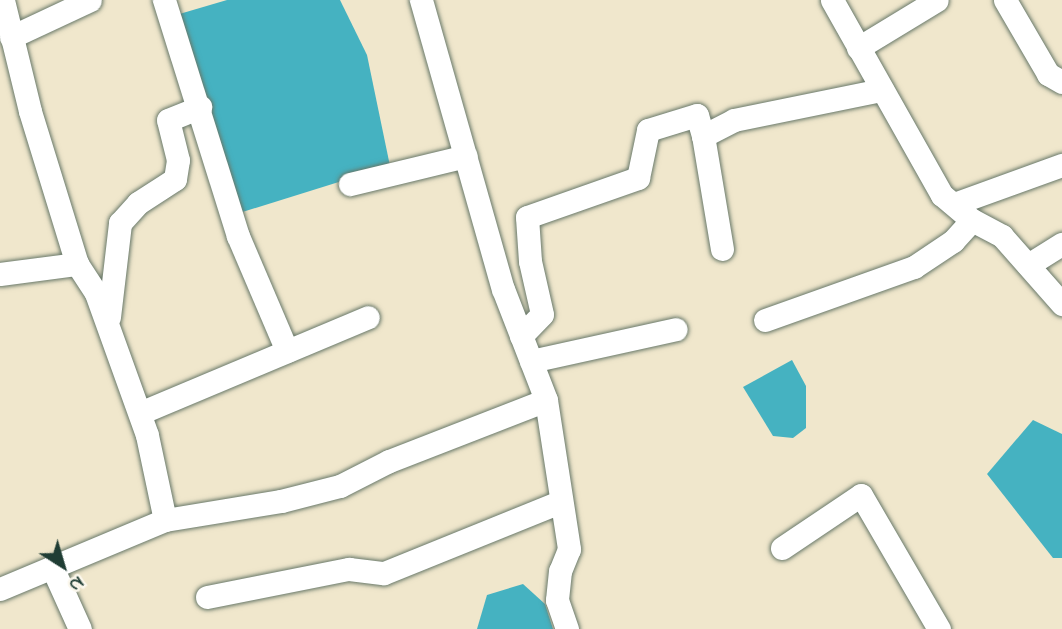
<!DOCTYPE html>
<html>
<head>
<meta charset="utf-8">
<style>
	body { margin:0 }
	#map { position:relative; width:1062px; height:629px; overflow:hidden; background:#f0e7cc; font-family:"Indie Flower",sans-serif }
	div>[style] { position:absolute }
	.water>* { inset:0; background:#45b2c1 }
	.roads { filter:drop-shadow(0 0 2px #687869) drop-shadow(0 0 2px #687869) }
	.minor>* { height:23px; margin:-11.5px; padding:0 11.5px; transform-origin:11.5px; border-radius:11.5px; background:#fff }
	span { translate:-50% -50%; white-space:nowrap; text-align:center; line-height:1.15; -webkit-text-stroke:5px #fbf7ec; paint-order:stroke }
	.north { position:absolute; left:28px; top:531px; width:70px; height:70px; -webkit-text-stroke:5px #fbf7ec; paint-order:stroke; rotate:143deg; font-size:19px; font-weight:700; line-height:28px; text-align:center; color:#1f3d34 }
	.north::after { content:''; display:block; margin:auto; width:24px; height:32px; background:#1f3d34; clip-path:polygon(50% 0,100% 100%,50% 72%,0 100%) }
</style>
</head>
<body>
<div id="map">
	<div class="water">
		<div style="clip-path:polygon(227px 0,340px 0,367px 55px,390px 166px,236px 214px,176px 15px)"></div>
		<div style="clip-path:polygon(792px 360px,806px 386px,806px 428px,793px 438px,773px 436px,743px 387px)"></div>
		<div style="clip-path:polygon(1033px 420px,1062px 434px,1062px 558px,1053px 558px,987px 474px)"></div>
		<div style="clip-path:polygon(523px 584px,545px 604px,553px 629px,477px 629px,487px 595px)"></div>
	</div>
	<div class="roads">
		<div class="minor">
			<div style="left:164px;top:0;width:247px;rotate:72.6deg"></div>
			<div style="left:238px;top:236px;width:125px;rotate:66.9deg"></div>
			<div style="left:421px;top:0;width:300px;rotate:74.2deg"></div>
			<div style="left:503px;top:289px;width:119px;rotate:68.8deg"></div>
			<div style="left:546px;top:400px;width:151px;rotate:81.2deg"></div>
			<div style="left:569px;top:549px;width:24px;rotate:112deg"></div>
			<div style="left:560px;top:571px;width:29px;rotate:96deg"></div>
			<div style="left:557px;top:600px;width:31px;rotate:71deg"></div>
			<div style="left:832px;top:0;width:224px;rotate:60.6deg"></div>
			<div style="left:942px;top:195px;width:39px;rotate:40deg"></div>
			<div style="left:972px;top:220px;width:34px;rotate:28deg"></div>
			<div style="left:1002px;top:236px;width:91px;rotate:48.6deg"></div>
			<div style="left:1005px;top:0;width:86px;rotate:59.8deg"></div>
			<div style="left:1048px;top:74px;width:16px;rotate:30deg"></div>
			<div style="left:11px;top:37px;width:87px;rotate:-25.1deg"></div>
			<div style="left:858px;top:48px;width:92px;rotate:-31.3deg"></div>
			<div style="left:350px;top:184px;width:119px;rotate:-13.6deg"></div>
			<div style="left:954px;top:204px;width:115px;rotate:-19.9deg"></div>
			<div style="left:722px;top:249px;width:115px;rotate:-99.5deg"></div>
			<div style="left:703px;top:136px;width:35px;rotate:-27deg"></div>
			<div style="left:734px;top:120px;width:151px;rotate:-11.5deg"></div>
			<div style="left:1028px;top:265px;width:40px;rotate:-32deg"></div>
			<div style="left:0;top:274px;width:78px;rotate:-7.4deg"></div>
			<div style="left:109px;top:317px;width:95px;rotate:-83.3deg"></div>
			<div style="left:120px;top:223px;width:27px;rotate:-48deg"></div>
			<div style="left:138px;top:203px;width:44px;rotate:-33deg"></div>
			<div style="left:175px;top:179px;width:19px;rotate:-81deg"></div>
			<div style="left:178px;top:160px;width:41px;rotate:-104deg"></div>
			<div style="left:168px;top:120px;width:35px;rotate:-22deg"></div>
			<div style="left:765px;top:320px;width:158px;rotate:-19.6deg"></div>
			<div style="left:914px;top:267px;width:47px;rotate:-33.7deg"></div>
			<div style="left:953px;top:241px;width:28px;rotate:-48deg"></div>
			<div style="left:521px;top:336px;width:30px;rotate:-46deg"></div>
			<div style="left:542px;top:314px;width:54px;rotate:-102.8deg"></div>
			<div style="left:530px;top:261px;width:44px;rotate:-93.9deg"></div>
			<div style="left:527px;top:217px;width:118px;rotate:-19.4deg"></div>
			<div style="left:638px;top:178px;width:49px;rotate:-78.2deg"></div>
			<div style="left:648px;top:130px;width:51px;rotate:-17deg"></div>
			<div style="left:697px;top:115px;width:22px;rotate:74deg"></div>
			<div style="left:531px;top:361px;width:148px;rotate:-12.4deg"></div>
			<div style="left:140px;top:413px;width:247px;rotate:-22.8deg"></div>
			<div style="left:165px;top:520px;width:118px;rotate:-9.3deg"></div>
			<div style="left:281px;top:501px;width:61px;rotate:-14.3deg"></div>
			<div style="left:340px;top:486px;width:55px;rotate:-27deg"></div>
			<div style="left:389px;top:461px;width:168px;rotate:-21.2deg"></div>
			<div style="left:782px;top:548px;width:95px;rotate:-33.9deg"></div>
			<div style="left:861px;top:495px;width:155px;rotate:59.8deg"></div>
			<div style="left:52px;top:567px;width:68px;rotate:65.7deg"></div>
			<div style="left:0;top:589px;width:179px;rotate:-22.7deg"></div>
			<div style="left:165px;top:520px;width:87px;rotate:-102deg"></div>
			<div style="left:147px;top:435px;width:151px;rotate:-109.8deg"></div>
			<div style="left:96px;top:293px;width:35px;rotate:-123deg"></div>
			<div style="left:77px;top:264px;width:160px;rotate:-107.1deg"></div>
			<div style="left:30px;top:111px;width:114px;rotate:-103.7deg"></div>
			<div style="left:207px;top:597px;width:145px;rotate:-11.2deg"></div>
			<div style="left:349px;top:569px;width:35px;rotate:7deg"></div>
			<div style="left:384px;top:573px;width:190px;rotate:-22deg"></div>
		</div>
	</div>
	<div class="north">N</div>
</div>
</body>
</html>
